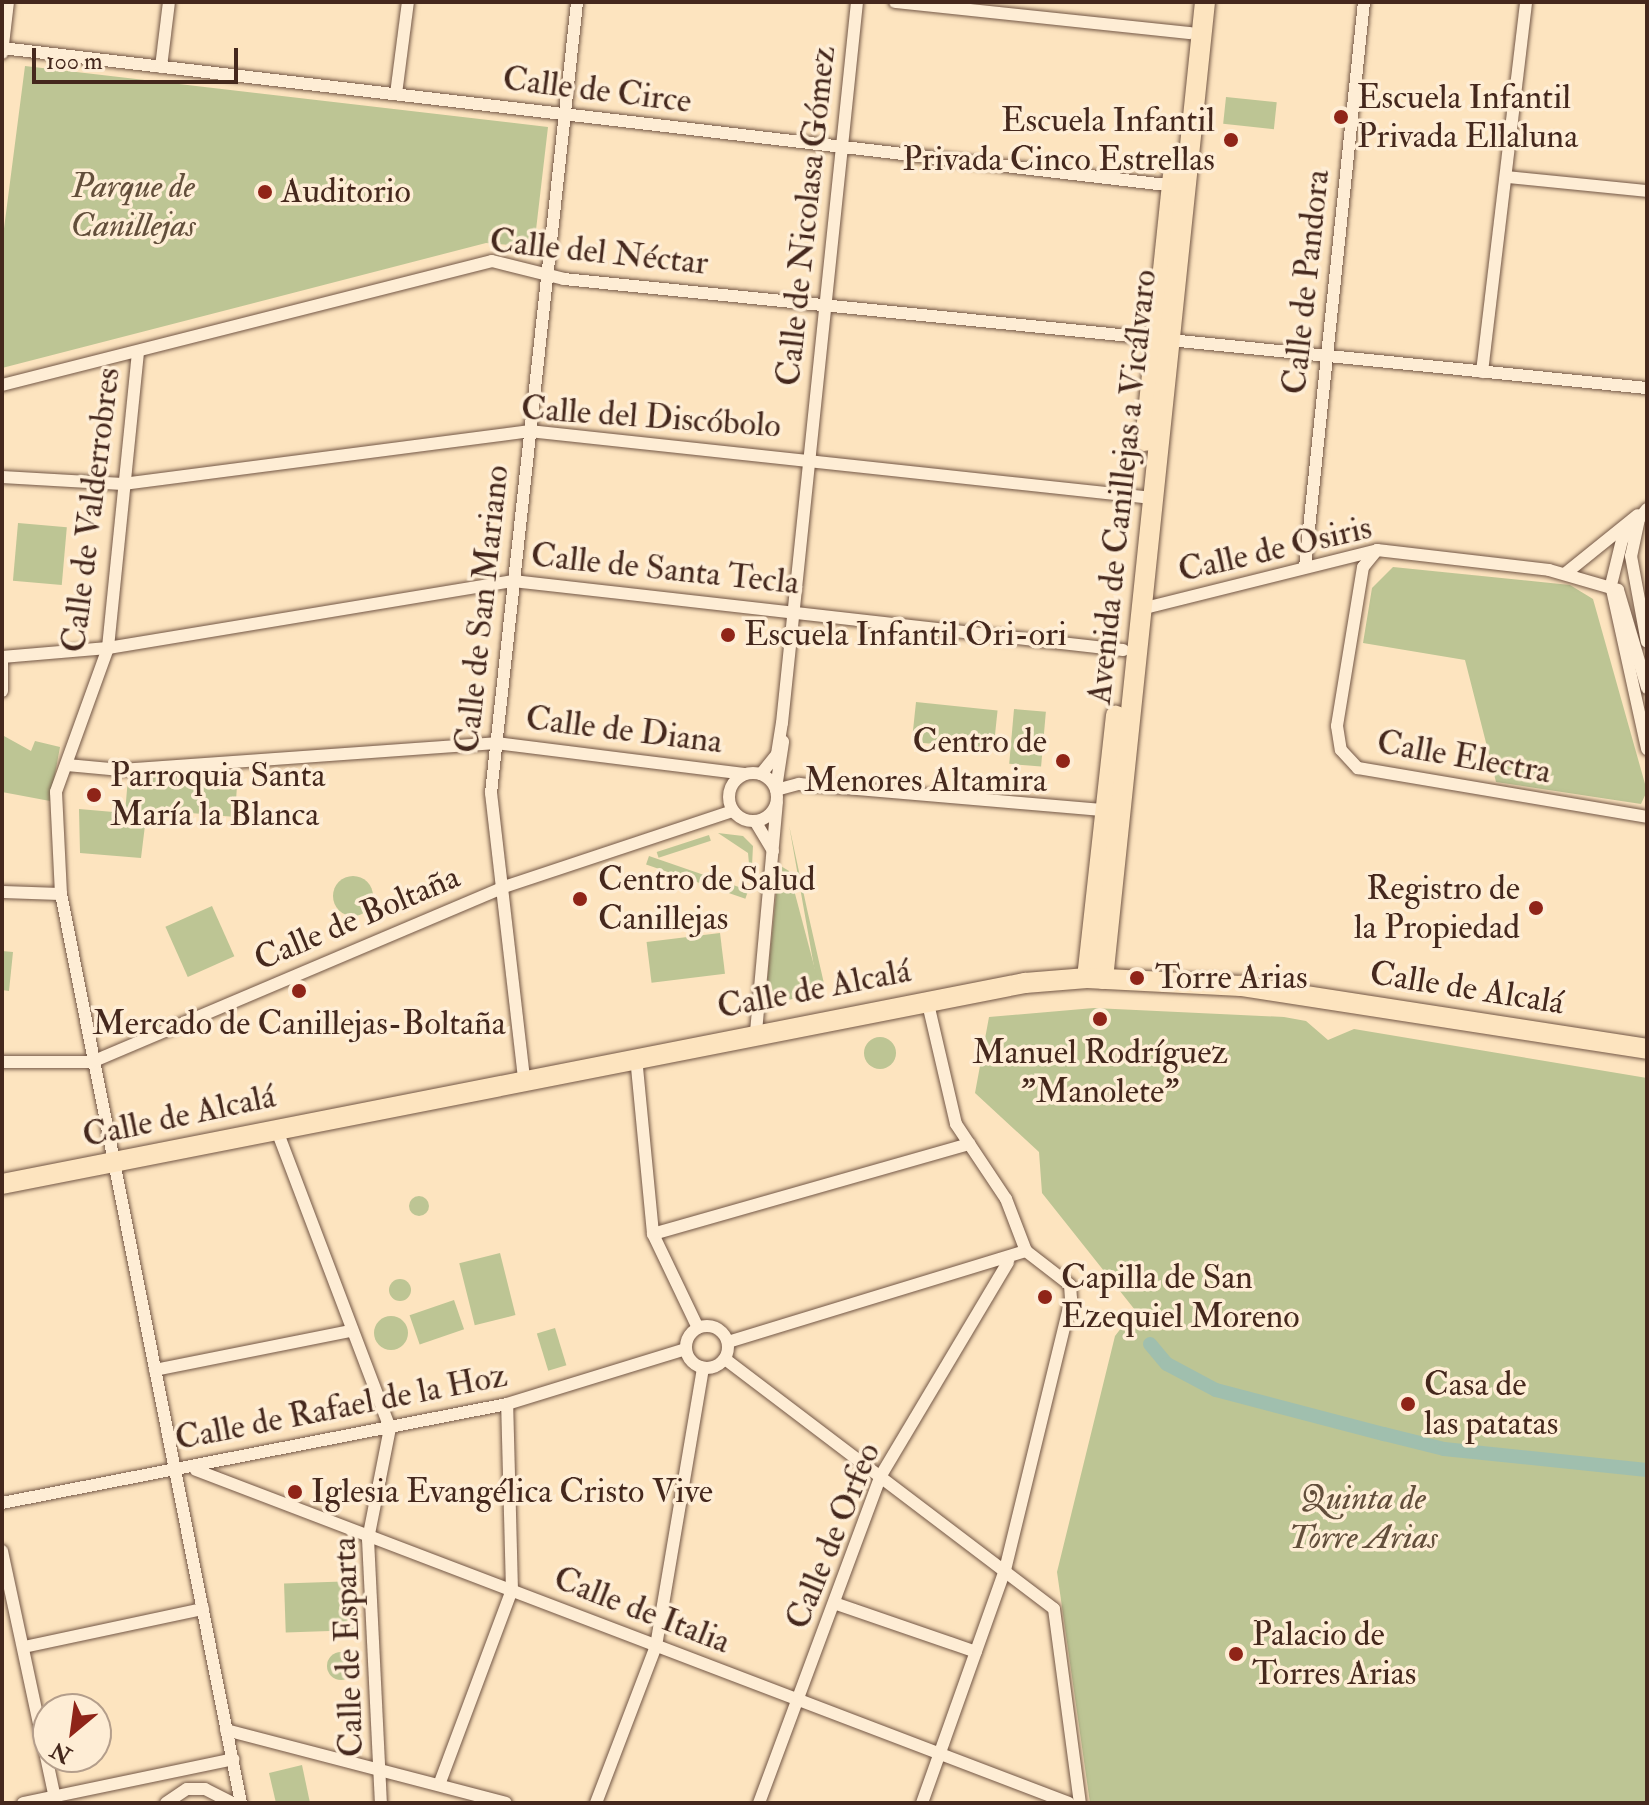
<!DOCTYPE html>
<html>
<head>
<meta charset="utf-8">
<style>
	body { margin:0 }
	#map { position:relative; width:1649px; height:1805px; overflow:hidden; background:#fde4bf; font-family:"IM FELL Double Pica",serif }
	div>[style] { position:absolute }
	.green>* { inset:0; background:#bdc594; transform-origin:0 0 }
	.round { border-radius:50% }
	.canal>* { height:14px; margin:-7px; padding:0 7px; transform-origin:7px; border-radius:7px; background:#a0bfae }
	.roads { filter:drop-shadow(0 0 2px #735746) drop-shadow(0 0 2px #735746) }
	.street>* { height:12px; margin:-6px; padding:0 6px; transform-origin:6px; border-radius:6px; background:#feedd5 }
	.street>.ring { margin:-6px; padding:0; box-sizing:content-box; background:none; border:12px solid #feedd5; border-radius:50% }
	.primary>* { height:20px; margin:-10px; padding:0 10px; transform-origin:10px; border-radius:10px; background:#fde4bf }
	.dots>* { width:22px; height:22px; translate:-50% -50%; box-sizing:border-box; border:4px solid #feedd5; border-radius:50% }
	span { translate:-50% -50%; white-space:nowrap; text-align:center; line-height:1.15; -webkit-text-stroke:7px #feedd5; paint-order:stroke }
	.street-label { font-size:34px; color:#45281d }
	.poi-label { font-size:34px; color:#45281d }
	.left { translate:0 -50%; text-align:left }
	.right { translate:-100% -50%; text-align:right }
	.park-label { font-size:34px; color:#634f3b; font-style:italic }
	.frame { position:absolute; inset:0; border:4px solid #45281d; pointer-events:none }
	.north { position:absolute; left:32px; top:1693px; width:80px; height:80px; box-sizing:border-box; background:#feedd5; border:2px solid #b49e8b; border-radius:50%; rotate:209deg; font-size:22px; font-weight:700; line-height:32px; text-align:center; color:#45281d }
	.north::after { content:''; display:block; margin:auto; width:28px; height:36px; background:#8f2418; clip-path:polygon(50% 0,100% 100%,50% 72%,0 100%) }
	.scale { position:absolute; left:32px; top:48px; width:206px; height:36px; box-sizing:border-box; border:4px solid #45281d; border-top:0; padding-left:10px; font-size:24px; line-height:28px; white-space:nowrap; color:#45281d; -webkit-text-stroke:6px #feedd5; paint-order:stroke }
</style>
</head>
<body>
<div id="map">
	<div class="green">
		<div style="clip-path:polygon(25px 66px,548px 127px,534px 247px,486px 243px,2px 368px,2px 244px)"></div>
		<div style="left:1226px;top:97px;width:51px;height:27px;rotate:6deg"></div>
		<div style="left:18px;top:523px;width:49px;height:58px;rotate:5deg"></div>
		<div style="clip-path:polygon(1393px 567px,1570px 585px,1593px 599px,1647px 791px,1641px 804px,1496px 782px,1465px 660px,1363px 643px,1372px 588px)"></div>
		<div style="left:916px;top:702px;width:82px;height:40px;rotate:6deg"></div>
		<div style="left:1014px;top:709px;width:32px;height:55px;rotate:5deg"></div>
		<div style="clip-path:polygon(4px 736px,31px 751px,35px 741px,60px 747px,50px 801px,2px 792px)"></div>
		<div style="clip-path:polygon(238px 769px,235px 817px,147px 809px,141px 858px,80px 853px,79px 809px,125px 813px,128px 778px)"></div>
		<div style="clip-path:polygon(789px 825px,807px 909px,825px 988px,816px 978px)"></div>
		<div style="clip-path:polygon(718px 833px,743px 836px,753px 846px,751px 886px,748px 853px)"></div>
		<div style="left:709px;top:835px;width:6px;height:55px;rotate:72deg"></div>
		<div style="left:649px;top:856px;width:105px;height:9px;rotate:19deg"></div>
		<div style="clip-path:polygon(779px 865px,789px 871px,821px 992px,776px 1003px,766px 993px)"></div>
		<div class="round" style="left:333px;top:876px;width:40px;height:40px"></div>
		<div style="left:212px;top:906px;width:55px;height:51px;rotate:66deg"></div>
		<div style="left:720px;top:933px;width:41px;height:74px;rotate:83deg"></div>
		<div style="clip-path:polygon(2px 951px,13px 952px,9px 991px,2px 990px)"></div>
		<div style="clip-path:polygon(1094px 1008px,1284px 1017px,1306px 1021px,1328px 1040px,1354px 1029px,1647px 1078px,1647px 1803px,1090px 1803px,1057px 1572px,1115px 1336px,1135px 1310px,1042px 1193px,1039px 1152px,975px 1093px,989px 1017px)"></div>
		<div class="round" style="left:864px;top:1037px;width:32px;height:32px"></div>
		<div class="round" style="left:409px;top:1196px;width:20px;height:20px"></div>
		<div style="left:500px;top:1253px;width:64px;height:42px;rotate:76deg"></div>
		<div class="round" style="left:389px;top:1279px;width:22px;height:22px"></div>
		<div style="left:454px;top:1300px;width:31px;height:47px;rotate:71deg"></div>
		<div class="round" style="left:374px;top:1316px;width:34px;height:34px"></div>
		<div style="left:555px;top:1328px;width:39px;height:19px;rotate:73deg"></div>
		<div style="left:357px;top:1581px;width:49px;height:73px;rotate:88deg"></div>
		<div class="round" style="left:327px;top:1652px;width:28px;height:28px"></div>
		<div style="clip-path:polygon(302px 1765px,310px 1803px,276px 1803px,269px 1773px)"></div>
	</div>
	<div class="canal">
		<div style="left:1150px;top:1344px;width:26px;rotate:50deg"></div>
		<div style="left:1167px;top:1364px;width:55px;rotate:28deg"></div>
		<div style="left:1216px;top:1390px;width:174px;rotate:14.7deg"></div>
		<div style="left:1384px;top:1434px;width:62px;rotate:14deg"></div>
		<div style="left:1444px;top:1449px;width:204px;rotate:5.9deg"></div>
	</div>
	<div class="roads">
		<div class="street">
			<div style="left:895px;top:2px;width:297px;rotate:6deg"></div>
			<div style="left:2px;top:48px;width:1181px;rotate:6.71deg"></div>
			<div style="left:2px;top:53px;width:51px;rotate:-83.3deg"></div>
			<div style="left:161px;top:67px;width:65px;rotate:-83deg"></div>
			<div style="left:396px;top:94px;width:93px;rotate:-82.6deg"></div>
			<div style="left:1507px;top:177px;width:141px;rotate:5.7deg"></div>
			<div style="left:138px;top:352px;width:298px;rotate:95.8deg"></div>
			<div style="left:108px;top:648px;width:153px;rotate:109.9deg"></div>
			<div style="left:56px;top:792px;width:102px;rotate:87.2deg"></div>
			<div style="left:61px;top:894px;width:927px;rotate:78.8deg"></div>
			<div style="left:1482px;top:372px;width:373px;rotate:-83.2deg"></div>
			<div style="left:2px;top:385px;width:505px;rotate:-14.2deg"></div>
			<div style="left:492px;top:261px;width:74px;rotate:14deg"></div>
			<div style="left:564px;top:279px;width:1088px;rotate:5.75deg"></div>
			<div style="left:2px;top:477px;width:121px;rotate:3.3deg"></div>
			<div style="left:123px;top:484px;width:409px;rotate:-7.4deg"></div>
			<div style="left:529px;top:431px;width:627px;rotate:6.14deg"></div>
			<div style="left:1647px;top:509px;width:40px;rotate:129deg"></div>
			<div style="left:1622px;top:540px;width:46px;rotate:103.7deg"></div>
			<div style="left:1611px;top:585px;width:168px;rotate:77.6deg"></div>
			<div style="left:1639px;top:519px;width:38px;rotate:102deg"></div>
			<div style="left:1631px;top:556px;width:87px;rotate:79.5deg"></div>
			<div style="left:1377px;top:550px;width:22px;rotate:129deg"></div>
			<div style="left:1363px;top:567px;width:161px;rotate:99.3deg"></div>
			<div style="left:1337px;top:726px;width:24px;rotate:81deg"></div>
			<div style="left:1341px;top:750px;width:25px;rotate:47deg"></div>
			<div style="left:1358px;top:768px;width:293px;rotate:9.6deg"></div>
			<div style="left:1305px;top:567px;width:568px;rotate:-84.04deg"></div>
			<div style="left:1566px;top:573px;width:92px;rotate:-38.9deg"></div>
			<div style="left:1141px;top:609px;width:243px;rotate:-14deg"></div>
			<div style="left:1377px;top:550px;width:173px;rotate:6.6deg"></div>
			<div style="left:1549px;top:570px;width:72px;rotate:16.2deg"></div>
			<div style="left:1618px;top:590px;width:102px;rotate:73.5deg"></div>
			<div style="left:2px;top:657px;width:106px;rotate:-4.9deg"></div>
			<div style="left:108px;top:648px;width:411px;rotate:-9.4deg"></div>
			<div style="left:513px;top:581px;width:614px;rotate:6.45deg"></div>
			<div style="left:2px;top:661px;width:30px;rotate:90deg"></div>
			<div style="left:67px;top:765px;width:54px;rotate:5.3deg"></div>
			<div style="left:121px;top:770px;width:376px;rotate:-4.1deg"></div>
			<div style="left:496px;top:743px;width:250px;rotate:7.1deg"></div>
			<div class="ring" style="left:729px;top:773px;width:36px;height:36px"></div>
			<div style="left:761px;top:774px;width:26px;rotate:-51deg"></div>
			<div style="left:777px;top:754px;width:31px;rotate:-81deg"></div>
			<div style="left:782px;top:723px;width:725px;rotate:-84.06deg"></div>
			<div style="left:776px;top:788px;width:47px;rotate:-81.3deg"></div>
			<div style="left:776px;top:790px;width:24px;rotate:-15deg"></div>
			<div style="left:799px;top:784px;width:307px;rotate:4.9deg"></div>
			<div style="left:755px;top:821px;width:35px;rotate:59deg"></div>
			<div style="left:2px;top:892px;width:59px;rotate:1.9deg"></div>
			<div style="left:756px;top:1032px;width:231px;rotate:-84.8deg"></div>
			<div style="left:636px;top:1057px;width:178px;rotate:84.5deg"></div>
			<div style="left:653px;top:1234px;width:104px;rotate:64.4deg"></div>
			<div style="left:2px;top:1062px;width:90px"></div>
			<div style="left:92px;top:1062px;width:444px;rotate:-23deg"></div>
			<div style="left:501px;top:888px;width:244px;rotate:-18.4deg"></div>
			<div style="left:524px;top:1078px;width:287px;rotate:-96.6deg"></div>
			<div style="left:491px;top:793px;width:796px;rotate:-83.79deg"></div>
			<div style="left:276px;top:1128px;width:321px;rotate:69.2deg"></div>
			<div style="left:390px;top:1428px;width:113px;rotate:101.2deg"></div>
			<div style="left:368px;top:1539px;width:264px;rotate:87.2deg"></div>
			<div style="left:653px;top:1234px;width:329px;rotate:-15.9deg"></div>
			<div class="ring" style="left:686px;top:1326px;width:30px;height:30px"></div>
			<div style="left:728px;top:1342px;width:312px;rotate:-17deg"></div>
			<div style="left:725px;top:1359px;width:413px;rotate:37.2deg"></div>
			<div style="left:1054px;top:1609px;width:196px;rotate:82.4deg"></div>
			<div style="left:155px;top:1370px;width:200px;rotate:-11.3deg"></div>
			<div style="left:196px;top:1470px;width:934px;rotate:20.88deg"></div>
			<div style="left:2px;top:1503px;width:515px;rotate:-11.09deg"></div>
			<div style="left:507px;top:1404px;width:187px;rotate:-17.1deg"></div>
			<div style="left:2px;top:1551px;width:258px;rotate:77.9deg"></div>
			<div style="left:834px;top:1603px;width:150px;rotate:19deg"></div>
			<div style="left:24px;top:1647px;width:183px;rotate:-12deg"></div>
			<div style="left:226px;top:1730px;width:289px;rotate:14.6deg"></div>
			<div style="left:439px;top:1785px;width:208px;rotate:-69.5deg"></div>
			<div style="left:512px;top:1590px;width:186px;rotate:-91.5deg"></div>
			<div style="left:23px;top:1803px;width:215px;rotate:-11.8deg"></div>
			<div style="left:166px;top:1803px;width:25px;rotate:-34deg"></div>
			<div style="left:187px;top:1789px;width:18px"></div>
			<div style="left:205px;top:1789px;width:30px;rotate:27deg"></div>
			<div style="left:596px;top:1803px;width:168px;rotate:-69.1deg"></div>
			<div style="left:656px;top:1646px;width:282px;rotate:-80.4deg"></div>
			<div style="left:759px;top:1803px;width:348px;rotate:-69.6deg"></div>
			<div style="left:880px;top:1477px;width:250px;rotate:-59.2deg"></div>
			<div style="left:922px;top:1803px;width:247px;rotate:-70.4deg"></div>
			<div style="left:1005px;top:1570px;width:279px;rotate:-76.3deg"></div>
			<div style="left:1071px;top:1299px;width:14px;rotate:-94deg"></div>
			<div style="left:1070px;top:1285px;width:56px;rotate:-142.3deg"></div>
			<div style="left:1026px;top:1251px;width:56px;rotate:-111deg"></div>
			<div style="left:1006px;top:1199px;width:90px;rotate:-123.7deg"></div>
			<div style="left:956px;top:1124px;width:128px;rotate:-103.1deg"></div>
		</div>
		<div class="primary">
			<div style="left:1145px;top:441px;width:267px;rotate:-84deg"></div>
			<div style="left:1087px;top:978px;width:264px;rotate:-83.7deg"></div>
			<div style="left:1103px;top:979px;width:982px;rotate:-84.04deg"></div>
			<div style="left:2px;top:1184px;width:1043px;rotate:-11.12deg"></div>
			<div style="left:1025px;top:983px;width:62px;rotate:-4.6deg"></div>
			<div style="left:1087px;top:978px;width:154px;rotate:3deg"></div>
			<div style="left:1241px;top:986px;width:411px;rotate:8.8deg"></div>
		</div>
	</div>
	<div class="dots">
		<div style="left:1341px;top:117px;background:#8f2418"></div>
		<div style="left:1231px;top:140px;background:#8f2418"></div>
		<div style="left:265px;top:192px;background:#8f2418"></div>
		<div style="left:728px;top:635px;background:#8f2418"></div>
		<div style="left:1063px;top:761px;background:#8f2418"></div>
		<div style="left:94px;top:795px;background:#8f2418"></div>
		<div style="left:580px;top:899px;background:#8f2418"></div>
		<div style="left:1536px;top:908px;background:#8f2418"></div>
		<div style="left:1137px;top:978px;background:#8f2418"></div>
		<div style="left:299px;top:991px;background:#8f2418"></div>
		<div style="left:1100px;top:1019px;background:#8f2418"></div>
		<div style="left:1045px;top:1297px;background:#8f2418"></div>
		<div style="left:1408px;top:1404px;background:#8f2418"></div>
		<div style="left:295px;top:1492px;background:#8f2418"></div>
		<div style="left:1236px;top:1654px;background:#8f2418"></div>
	</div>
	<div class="street-label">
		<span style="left:597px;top:90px;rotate:7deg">Calle de Circe</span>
		<span style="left:806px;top:216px;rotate:-84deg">Calle de Nicolasa Gómez</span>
		<span style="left:599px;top:252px;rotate:6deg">Calle del Néctar</span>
		<span style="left:1306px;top:282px;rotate:-84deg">Calle de Pandora</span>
		<span style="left:651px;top:417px;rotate:4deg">Calle del Discóbolo</span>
		<span style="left:1122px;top:487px;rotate:-84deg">Avenida de Canillejas a Vicálvaro</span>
		<span style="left:91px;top:510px;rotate:-83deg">Calle de Valderrobres</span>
		<span style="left:1275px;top:549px;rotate:-13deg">Calle de Osiris</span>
		<span style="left:665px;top:569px;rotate:6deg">Calle de Santa Tecla</span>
		<span style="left:482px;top:609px;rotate:-84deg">Calle de San Mariano</span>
		<span style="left:624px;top:730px;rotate:7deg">Calle de Diana</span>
		<span style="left:1464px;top:757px;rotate:10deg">Calle Electra</span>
		<span style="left:357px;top:918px;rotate:-23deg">Calle de Boltaña</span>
		<span style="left:1467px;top:988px;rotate:9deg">Calle de Alcalá</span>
		<span style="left:814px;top:989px;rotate:-11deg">Calle de Alcalá</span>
		<span style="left:179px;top:1116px;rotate:-12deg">Calle de Alcalá</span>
		<span style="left:341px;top:1407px;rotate:-11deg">Calle de Rafael de la Hoz</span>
		<span style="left:833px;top:1536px;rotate:-68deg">Calle de Orfeo</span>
		<span style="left:642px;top:1610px;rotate:21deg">Calle de Italia</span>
		<span style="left:348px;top:1647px;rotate:-92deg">Calle de Esparta</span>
	</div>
	<div class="poi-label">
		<span class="left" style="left:1357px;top:117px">Escuela Infantil<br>Privada Ellaluna</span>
		<span class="right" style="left:1215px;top:140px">Escuela Infantil<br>Privada Cinco Estrellas</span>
		<span class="left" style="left:281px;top:192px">Auditorio</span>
		<span class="left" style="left:744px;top:635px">Escuela Infantil Ori-ori</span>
		<span class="right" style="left:1047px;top:761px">Centro de<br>Menores Altamira</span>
		<span class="left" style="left:110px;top:795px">Parroquia Santa<br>María la Blanca</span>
		<span class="left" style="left:598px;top:899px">Centro de Salud<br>Canillejas</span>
		<span class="right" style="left:1520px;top:908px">Registro de<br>la Propiedad</span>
		<span class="left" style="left:1155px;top:978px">Torre Arias</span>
		<span style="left:299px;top:1024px">Mercado de Canillejas-Boltaña</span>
		<span style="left:1100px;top:1072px">Manuel Rodríguez<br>"Manolete"</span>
		<span class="left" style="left:1061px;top:1297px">Capilla de San<br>Ezequiel Moreno</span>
		<span class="left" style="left:1424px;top:1404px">Casa de<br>las patatas</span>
		<span class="left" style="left:311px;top:1492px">Iglesia Evangélica Cristo Vive</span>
		<span class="left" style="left:1252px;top:1654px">Palacio de<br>Torres Arias</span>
	</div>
	<div class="park-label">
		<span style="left:133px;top:206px">Parque de<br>Canillejas</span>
		<span style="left:1363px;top:1518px">Quinta de<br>Torre Arias</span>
	</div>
	<div class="frame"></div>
	<div class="north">N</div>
	<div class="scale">100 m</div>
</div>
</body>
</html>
